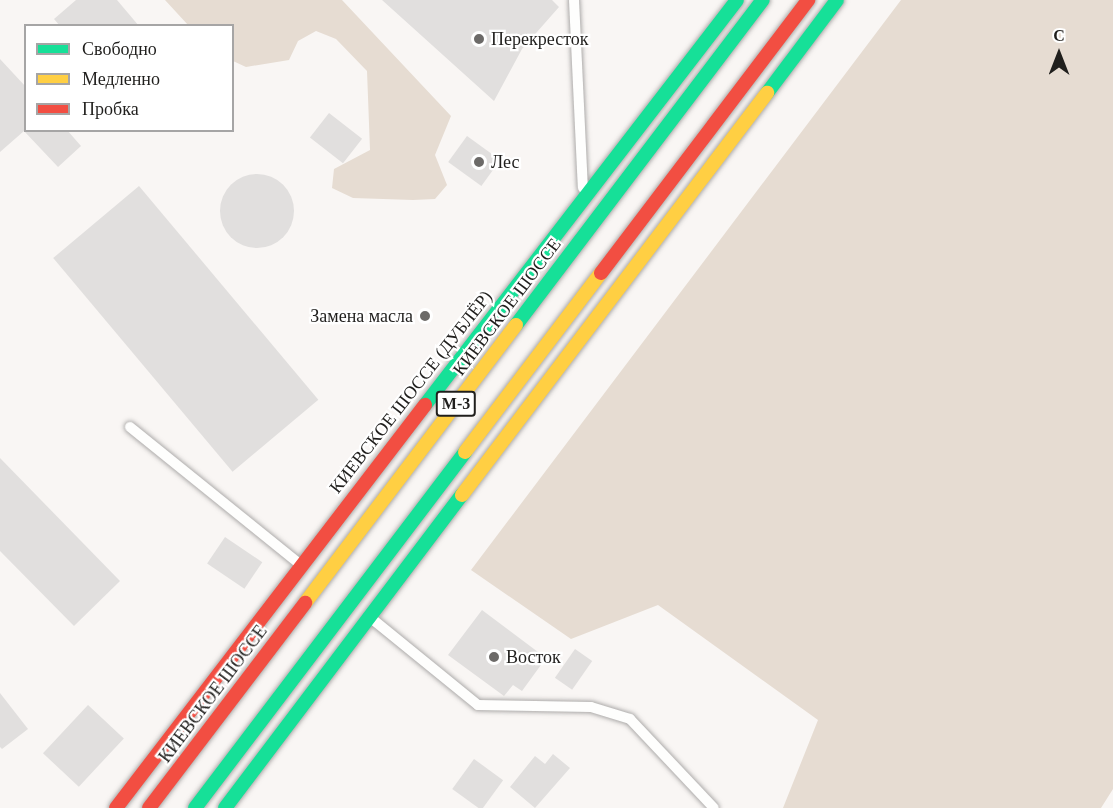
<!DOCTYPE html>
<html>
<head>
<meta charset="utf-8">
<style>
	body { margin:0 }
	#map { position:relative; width:1113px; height:808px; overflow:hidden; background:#f9f6f4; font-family:Georgia,serif }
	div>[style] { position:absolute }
	.green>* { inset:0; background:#e6dcd2 }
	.building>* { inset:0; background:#e1dfde; transform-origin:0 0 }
	.round { border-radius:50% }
	.roads { filter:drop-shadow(0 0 2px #aeacab) drop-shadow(0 0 2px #aeacab) }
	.lane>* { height:10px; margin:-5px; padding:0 5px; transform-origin:5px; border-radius:5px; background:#fefefd }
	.fast>* { height:14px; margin:-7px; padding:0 7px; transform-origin:7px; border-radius:7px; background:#16e098 }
	.slow>* { height:14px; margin:-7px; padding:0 7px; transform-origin:7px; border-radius:7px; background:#ffcf43 }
	.jam>* { height:14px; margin:-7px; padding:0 7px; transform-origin:7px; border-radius:7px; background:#f24e42 }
	.dots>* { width:16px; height:16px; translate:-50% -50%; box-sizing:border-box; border:3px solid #fff; border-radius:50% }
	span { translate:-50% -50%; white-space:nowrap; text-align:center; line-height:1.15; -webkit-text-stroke:4.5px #fff; paint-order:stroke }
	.shield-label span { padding:2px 4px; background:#fff; border:2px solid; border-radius:4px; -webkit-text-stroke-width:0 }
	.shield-label { font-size:16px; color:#201f1d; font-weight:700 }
	.poi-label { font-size:18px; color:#201f1d }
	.left { translate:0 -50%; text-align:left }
	.right { translate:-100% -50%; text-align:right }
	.street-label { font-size:18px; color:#201f1d }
	.legend { position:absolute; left:24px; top:24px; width:210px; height:108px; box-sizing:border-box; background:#fff; border:2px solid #a6a5a5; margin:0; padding:8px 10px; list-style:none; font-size:18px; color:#201f1d }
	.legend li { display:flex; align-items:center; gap:12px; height:30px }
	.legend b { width:30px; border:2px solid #a6a5a5 }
	.north { position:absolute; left:1029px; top:24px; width:60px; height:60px; -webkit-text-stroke:4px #fff; paint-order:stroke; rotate:0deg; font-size:16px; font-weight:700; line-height:24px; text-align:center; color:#201f1d }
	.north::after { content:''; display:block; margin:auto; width:21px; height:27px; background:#201f1d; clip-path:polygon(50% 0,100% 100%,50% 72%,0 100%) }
</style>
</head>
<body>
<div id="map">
	<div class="green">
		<div style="clip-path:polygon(165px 0,342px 0,451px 116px,435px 155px,447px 185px,435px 199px,413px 200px,353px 198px,332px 188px,334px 169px,370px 150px,367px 71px,336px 39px,316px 31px,298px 41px,289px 60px,246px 67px,233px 61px,232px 26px,188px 25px)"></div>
		<div style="clip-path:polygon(901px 0,1113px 0,1113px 789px,1101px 808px,783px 808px,818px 720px,658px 605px,571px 639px,471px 570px)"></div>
	</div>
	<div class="building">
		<div style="clip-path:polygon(76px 0,117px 0,139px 26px,60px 26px,54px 19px)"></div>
		<div style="clip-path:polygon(382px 0,552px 0,559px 7px,522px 49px,494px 101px)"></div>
		<div style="clip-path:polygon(0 59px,26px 87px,26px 130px,67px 130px,81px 146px,58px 167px,24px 131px,0 152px)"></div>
		<div style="left:329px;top:113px;width:42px;height:31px;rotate:38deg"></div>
		<div style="left:467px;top:136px;width:41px;height:32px;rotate:36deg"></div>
		<div class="round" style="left:220px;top:174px;width:74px;height:74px"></div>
		<div style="left:139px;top:186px;width:279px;height:112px;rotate:50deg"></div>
		<div style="clip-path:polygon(0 458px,120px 581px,74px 626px,0 551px)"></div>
		<div style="left:225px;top:537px;width:45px;height:32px;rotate:34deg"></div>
		<div style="clip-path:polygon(482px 610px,546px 658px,522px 691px,513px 685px,504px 696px,448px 655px)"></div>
		<div style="left:575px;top:649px;width:21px;height:35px;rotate:35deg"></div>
		<div style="clip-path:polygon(0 693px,28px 729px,2px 749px,0 747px)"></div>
		<div style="left:88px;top:705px;width:49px;height:66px;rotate:43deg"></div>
		<div style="clip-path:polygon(553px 754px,570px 768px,535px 808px,510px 787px,535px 756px,545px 764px)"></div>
		<div style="left:474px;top:759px;width:36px;height:37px;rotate:36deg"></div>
	</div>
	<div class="roads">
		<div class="lane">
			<div style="left:574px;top:0;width:188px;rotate:87.3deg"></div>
			<div style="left:130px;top:427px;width:218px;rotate:38.9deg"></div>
			<div style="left:371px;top:618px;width:138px;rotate:39.1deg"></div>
			<div style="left:478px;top:705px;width:113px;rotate:1deg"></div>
			<div style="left:591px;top:707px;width:41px;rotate:17.1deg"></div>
			<div style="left:630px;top:719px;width:122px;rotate:46.7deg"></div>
		</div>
		<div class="fast">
			<div style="left:767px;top:93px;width:116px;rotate:-53deg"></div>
			<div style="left:516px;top:325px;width:408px;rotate:-52.8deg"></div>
			<div style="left:425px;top:405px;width:511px;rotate:-52.39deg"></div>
			<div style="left:195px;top:808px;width:447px;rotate:-52.8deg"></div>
			<div style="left:225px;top:808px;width:393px;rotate:-52.9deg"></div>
		</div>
		<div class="slow">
			<div style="left:465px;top:452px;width:225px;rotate:-52.8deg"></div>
			<div style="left:462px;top:495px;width:505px;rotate:-52.81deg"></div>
			<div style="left:305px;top:603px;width:349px;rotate:-52.8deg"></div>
		</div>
		<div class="jam">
			<div style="left:601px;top:273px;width:343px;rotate:-52.8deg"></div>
			<div style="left:116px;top:808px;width:508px;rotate:-52.52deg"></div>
			<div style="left:149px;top:808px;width:258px;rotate:-52.7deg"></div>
		</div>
	</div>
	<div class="dots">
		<div style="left:479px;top:39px;background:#6c6a68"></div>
		<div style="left:479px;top:162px;background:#6c6a68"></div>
		<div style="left:425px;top:316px;background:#6c6a68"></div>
		<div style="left:494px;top:657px;background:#6c6a68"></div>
	</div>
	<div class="shield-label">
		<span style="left:456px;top:404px">М-3</span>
	</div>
	<div class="poi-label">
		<span class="left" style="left:491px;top:39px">Перекресток</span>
		<span class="left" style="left:491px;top:162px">Лес</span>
		<span class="right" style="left:413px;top:316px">Замена масла</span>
		<span class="left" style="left:506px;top:657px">Восток</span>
	</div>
	<div class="street-label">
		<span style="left:507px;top:307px;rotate:-53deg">КИЕВСКОЕ ШОССЕ</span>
		<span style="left:411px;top:392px;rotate:-52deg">КИЕВСКОЕ ШОССЕ (ДУБЛЁР)</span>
		<span style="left:213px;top:694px;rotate:-53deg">КИЕВСКОЕ ШОССЕ</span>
	</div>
	<ul class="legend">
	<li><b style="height:8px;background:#16e098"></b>Свободно</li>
	<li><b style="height:8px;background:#ffcf43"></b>Медленно</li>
	<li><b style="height:8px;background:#f24e42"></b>Пробка</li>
	</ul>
	<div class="north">С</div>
</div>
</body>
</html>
